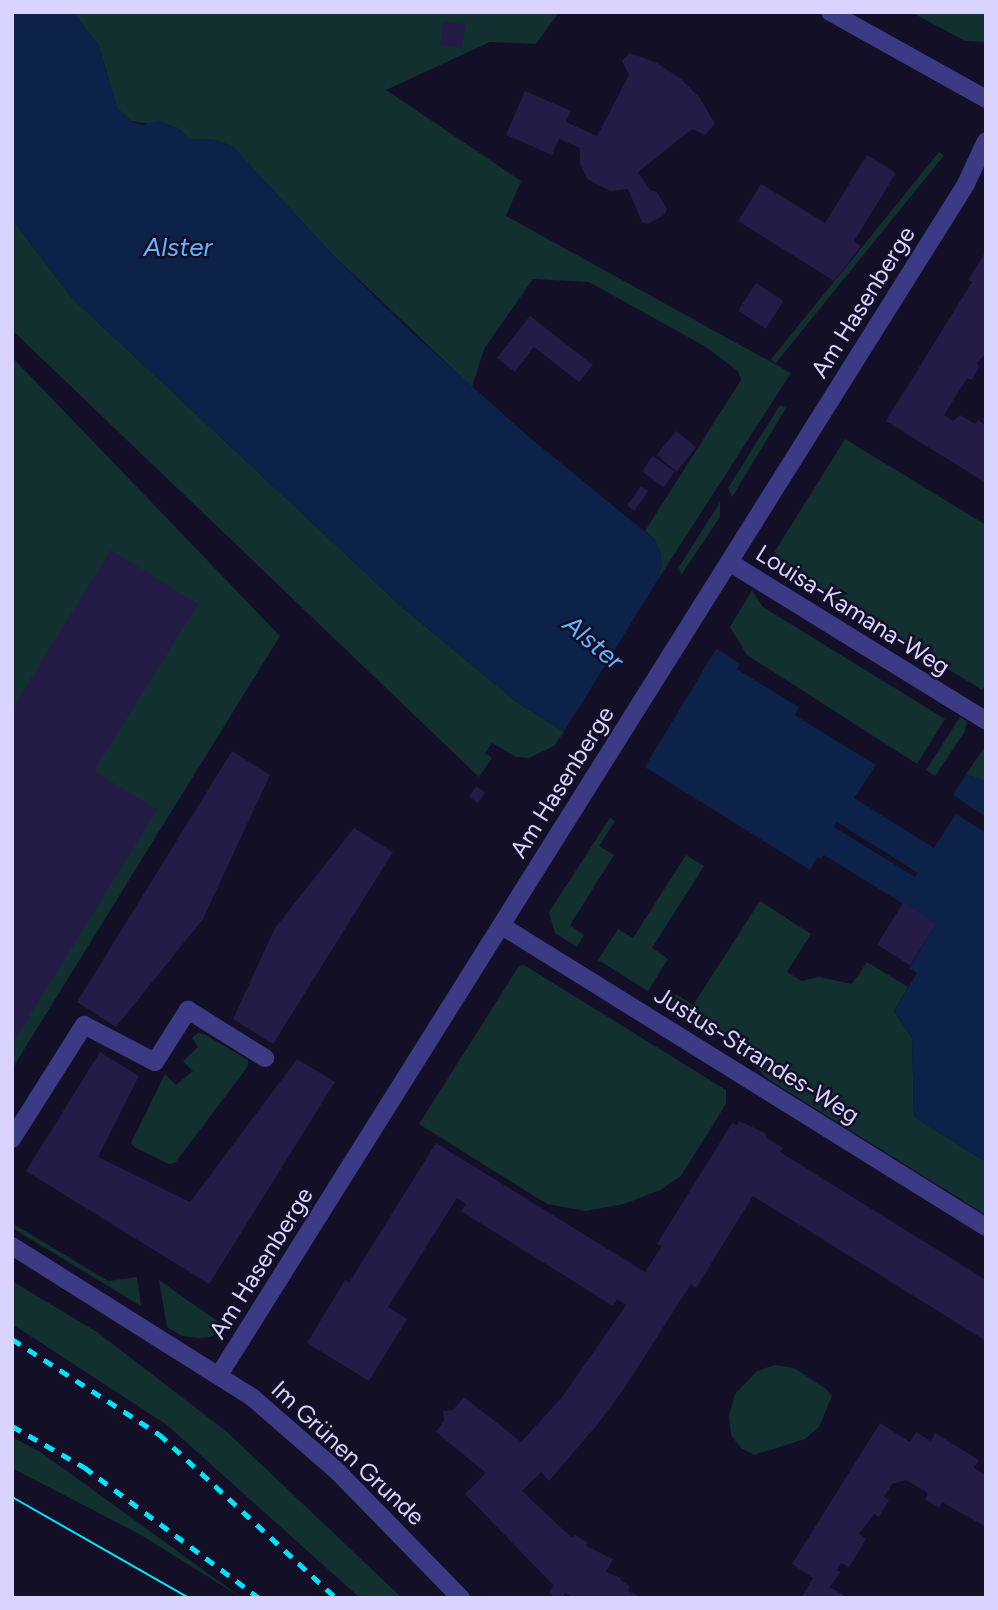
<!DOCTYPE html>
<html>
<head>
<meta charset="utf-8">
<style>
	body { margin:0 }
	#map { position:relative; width:998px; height:1610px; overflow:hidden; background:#130f26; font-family:Figtree,sans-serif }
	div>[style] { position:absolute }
	.green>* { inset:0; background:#12302f; transform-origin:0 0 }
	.water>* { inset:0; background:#0c2248 }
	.pier>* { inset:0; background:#130f26 }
	.building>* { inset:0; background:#241b47; transform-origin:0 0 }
	.minor>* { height:18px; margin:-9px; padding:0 9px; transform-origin:9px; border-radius:9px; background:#3d3a85 }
	.tram>* { height:2px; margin:-1px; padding:0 1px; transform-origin:1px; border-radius:1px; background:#00e5ff }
	.rail>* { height:5px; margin-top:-2.5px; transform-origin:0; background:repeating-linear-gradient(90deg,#00e5ff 0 10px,transparent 0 19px) }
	span { translate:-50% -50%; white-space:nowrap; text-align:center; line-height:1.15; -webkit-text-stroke:5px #130f26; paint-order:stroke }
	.street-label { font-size:24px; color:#d9d4ff }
	.water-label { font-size:26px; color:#62b6ff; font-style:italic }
	.frame { position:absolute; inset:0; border:14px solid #d9d4ff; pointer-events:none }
</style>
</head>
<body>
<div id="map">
	<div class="green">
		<div style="clip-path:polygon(73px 12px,559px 12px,536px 44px,490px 42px,386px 90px,521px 181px,506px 216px,791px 373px,657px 581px,662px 565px,655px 540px,645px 531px,741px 380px,738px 371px,706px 347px,589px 282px,533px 279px,484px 349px,472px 387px,332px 254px,232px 146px,215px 140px,189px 139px,178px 128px,131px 121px,117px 108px,99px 46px)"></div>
		<div style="clip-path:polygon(911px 12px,986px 12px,986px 42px,965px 41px)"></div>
		<div style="left:939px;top:152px;width:6px;height:267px;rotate:39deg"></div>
		<div style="clip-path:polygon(12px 219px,72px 298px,403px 608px,518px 703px,564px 732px,554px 746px,529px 758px,516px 757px,492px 743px,485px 753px,492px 758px,479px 777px,12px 330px)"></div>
		<div style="clip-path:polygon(12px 357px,280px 636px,12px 1069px)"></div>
		<div style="clip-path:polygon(780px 405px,786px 408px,732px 497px,728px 488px)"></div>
		<div style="clip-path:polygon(845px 439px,986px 525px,986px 684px,982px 690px,778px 563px,775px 551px)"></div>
		<div style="clip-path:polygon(720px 502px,720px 517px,681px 575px,679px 567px)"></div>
		<div style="clip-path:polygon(752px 590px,763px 607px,945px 719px,917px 764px,747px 655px,730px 627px)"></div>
		<div style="clip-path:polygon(960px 717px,967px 721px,965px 731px,935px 776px,926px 770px)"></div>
		<div style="clip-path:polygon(986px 745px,986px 782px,966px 774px)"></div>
		<div style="clip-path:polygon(610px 818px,615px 821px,599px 846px,614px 855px,570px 925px,584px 935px,577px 947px,555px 933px,549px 912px)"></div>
		<div style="clip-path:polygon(686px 855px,704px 866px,652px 948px,668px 959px,648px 991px,598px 960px,618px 929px,633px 938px)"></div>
		<div style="clip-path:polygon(760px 901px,811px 934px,787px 972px,802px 981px,819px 977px,852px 984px,867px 962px,908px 987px,894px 1011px,912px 1038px,914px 1117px,986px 1162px,986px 1215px,768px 1079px,731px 1044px,669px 1005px,676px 994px,693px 1005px)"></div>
		<div style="clip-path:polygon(524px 965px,726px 1090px,726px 1104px,681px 1176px,660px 1190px,624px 1204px,586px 1211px,547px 1204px,419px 1124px,519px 966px)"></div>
		<div style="clip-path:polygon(198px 1033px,204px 1034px,248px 1060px,248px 1066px,175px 1163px,169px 1164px,134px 1147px,131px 1143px,165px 1074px,176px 1085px,193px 1071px,183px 1061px,198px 1047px,192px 1038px)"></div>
		<div style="clip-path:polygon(12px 1223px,108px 1281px,137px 1277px,141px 1306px,12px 1228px)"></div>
		<div style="clip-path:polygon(159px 1280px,197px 1307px,228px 1328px,210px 1337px,199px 1338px,182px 1336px,167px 1327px)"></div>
		<div style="clip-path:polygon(12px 1281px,97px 1332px,226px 1431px,402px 1598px,360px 1598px,167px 1425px,12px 1324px)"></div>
		<div style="clip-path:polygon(775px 1365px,794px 1368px,826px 1389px,832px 1396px,819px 1427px,805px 1439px,754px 1455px,741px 1448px,731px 1435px,729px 1416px,735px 1394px,757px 1371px)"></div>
		<div style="clip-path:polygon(12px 1437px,42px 1453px,242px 1598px,141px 1535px,12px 1468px)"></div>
	</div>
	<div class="water">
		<div style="clip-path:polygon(evenodd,12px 12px,73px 12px,99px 46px,117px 108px,131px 121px,143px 125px,158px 121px,178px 128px,189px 139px,215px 140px,232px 146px,332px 254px,409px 330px,529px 437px,655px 540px,660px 549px,662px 565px,657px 581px,644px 603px,736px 661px,740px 664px,737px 669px,799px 707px,795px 715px,876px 765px,854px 798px,934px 848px,956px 814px,986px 833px,986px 1162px,914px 1117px,912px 1038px,894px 1011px,917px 973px,909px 968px,936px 924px,824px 855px,821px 859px,817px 857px,810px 870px,571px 721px,564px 732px,518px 703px,403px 608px,72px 298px,12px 219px,12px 12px,836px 822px,837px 822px,918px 873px,915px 877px,834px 827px,836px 822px)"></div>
		<div style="clip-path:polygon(966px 774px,986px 782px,986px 817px,953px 795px)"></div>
	</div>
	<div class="pier">
		<div style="clip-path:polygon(657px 581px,660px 583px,648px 602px,718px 646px,643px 770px,572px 725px,567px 733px,564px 732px)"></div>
		<div style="clip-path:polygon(740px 664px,802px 705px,800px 714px,878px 762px,879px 767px,795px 715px,799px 707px,737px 669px)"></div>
	</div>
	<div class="building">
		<div style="left:444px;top:21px;width:22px;height:24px;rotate:10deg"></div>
		<div style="clip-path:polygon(630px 53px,657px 63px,681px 79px,700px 98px,715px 124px,705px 135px,692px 129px,638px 172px,650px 190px,657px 192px,667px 209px,664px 215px,648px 224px,642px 222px,628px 189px,610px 191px,587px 179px,580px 163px,580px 148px,559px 139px,552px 155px,506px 135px,525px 91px,571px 111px,566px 122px,597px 136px,629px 75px,622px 61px)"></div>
		<div style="clip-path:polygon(867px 155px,896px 173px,854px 241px,861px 246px,834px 281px,738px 221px,761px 184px,825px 223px)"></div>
		<div style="clip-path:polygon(986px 251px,986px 353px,977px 363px,979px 367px,972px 380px,967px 378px,944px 415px,953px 421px,960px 415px,975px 424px,978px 420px,986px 426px,986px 483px,886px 421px,972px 282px,968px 280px)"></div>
		<div style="left:756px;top:283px;width:33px;height:33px;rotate:33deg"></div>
		<div style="clip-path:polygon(530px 316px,593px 365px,579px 382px,534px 347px,515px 372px,497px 358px)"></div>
		<div style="left:676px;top:431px;width:26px;height:31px;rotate:39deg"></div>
		<div style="left:653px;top:456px;width:27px;height:19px;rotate:36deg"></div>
		<div style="left:641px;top:486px;width:9px;height:24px;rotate:36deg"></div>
		<div style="clip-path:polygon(111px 550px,198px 604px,94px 771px,157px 810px,12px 1044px,12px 709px)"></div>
		<div style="clip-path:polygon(232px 751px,270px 775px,203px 919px,116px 1027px,77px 1002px)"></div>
		<div style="left:476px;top:786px;width:11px;height:13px;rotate:34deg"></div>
		<div style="clip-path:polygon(354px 828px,393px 852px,273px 1044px,233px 1019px,275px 928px)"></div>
		<div style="left:903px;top:903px;width:39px;height:49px;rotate:32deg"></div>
		<div style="clip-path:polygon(100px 1052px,139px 1076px,98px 1157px,190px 1202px,297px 1059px,335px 1082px,209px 1284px,26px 1171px)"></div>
		<div style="clip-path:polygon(739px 1121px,765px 1133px,768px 1139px,783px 1148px,780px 1152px,986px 1280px,986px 1341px,753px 1196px,696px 1288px,691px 1284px,625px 1387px,597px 1425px,549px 1481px,541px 1472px,522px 1491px,572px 1538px,575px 1535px,588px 1543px,586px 1546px,613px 1559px,606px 1572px,621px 1578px,620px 1580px,630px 1586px,628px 1591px,643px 1598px,574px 1598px,565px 1593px,563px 1598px,556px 1598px,549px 1593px,553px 1585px,465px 1494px,486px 1473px,436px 1432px,444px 1421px,443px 1411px,453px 1410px,464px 1397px,521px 1442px,563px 1396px,626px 1305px,617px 1299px,613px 1306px,461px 1211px,466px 1204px,457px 1198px,388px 1307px,407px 1319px,369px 1381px,307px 1343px,345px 1280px,349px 1283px,436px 1143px,645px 1272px,662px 1246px,657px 1244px,732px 1123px,737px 1125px)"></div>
		<div style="clip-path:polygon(880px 1423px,910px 1442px,916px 1432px,931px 1441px,935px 1433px,979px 1460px,974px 1468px,986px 1475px,986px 1527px,942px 1502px,939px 1508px,925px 1499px,928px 1493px,906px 1480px,892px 1484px,884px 1497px,889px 1500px,879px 1517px,874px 1514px,859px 1534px,866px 1539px,849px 1567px,841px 1563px,837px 1570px,840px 1572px,830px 1587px,848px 1598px,801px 1598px,813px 1578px,792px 1564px)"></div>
	</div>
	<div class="minor">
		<div style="left:830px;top:12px;width:179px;rotate:29.1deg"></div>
		<div style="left:729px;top:562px;width:302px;rotate:31.7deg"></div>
		<div style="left:502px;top:926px;width:570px;rotate:31.88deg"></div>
		<div style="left:12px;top:1139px;width:135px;rotate:-57.7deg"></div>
		<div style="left:84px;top:1025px;width:80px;rotate:27.5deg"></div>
		<div style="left:155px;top:1062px;width:62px;rotate:-57.6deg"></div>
		<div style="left:188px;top:1010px;width:91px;rotate:31.9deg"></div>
		<div style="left:12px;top:1246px;width:285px;rotate:32.2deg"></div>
		<div style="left:253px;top:1398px;width:113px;rotate:41deg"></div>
		<div style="left:338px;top:1472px;width:176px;rotate:45.7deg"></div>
		<div style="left:219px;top:1375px;width:1406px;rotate:-57.9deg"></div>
		<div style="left:966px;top:184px;width:47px;rotate:-65.1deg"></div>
	</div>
	<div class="tram">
		<div style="left:12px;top:1497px;width:204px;rotate:29.7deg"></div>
	</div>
	<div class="rail">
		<div style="left:12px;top:1339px;width:175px;rotate:32.9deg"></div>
		<div style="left:159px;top:1434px;width:241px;rotate:42.8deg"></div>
		<div style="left:12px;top:1426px;width:83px;rotate:29.7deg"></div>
		<div style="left:84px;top:1467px;width:219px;rotate:36.8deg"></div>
	</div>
	<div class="street-label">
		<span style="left:863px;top:302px;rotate:-58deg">Am Hasenberge</span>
		<span style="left:853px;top:610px;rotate:32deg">Louisa-Kamana-Weg</span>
		<span style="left:562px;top:782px;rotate:-58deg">Am Hasenberge</span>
		<span style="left:757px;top:1055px;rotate:32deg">Justus-Strandes-Weg</span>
		<span style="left:261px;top:1263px;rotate:-58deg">Am Hasenberge</span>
		<span style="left:348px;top:1453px;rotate:43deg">Im Grünen Grunde</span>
	</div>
	<div class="water-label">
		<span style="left:178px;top:248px">Alster</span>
		<span style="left:593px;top:643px;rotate:40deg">Alster</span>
	</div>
	<div class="frame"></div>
</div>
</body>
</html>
